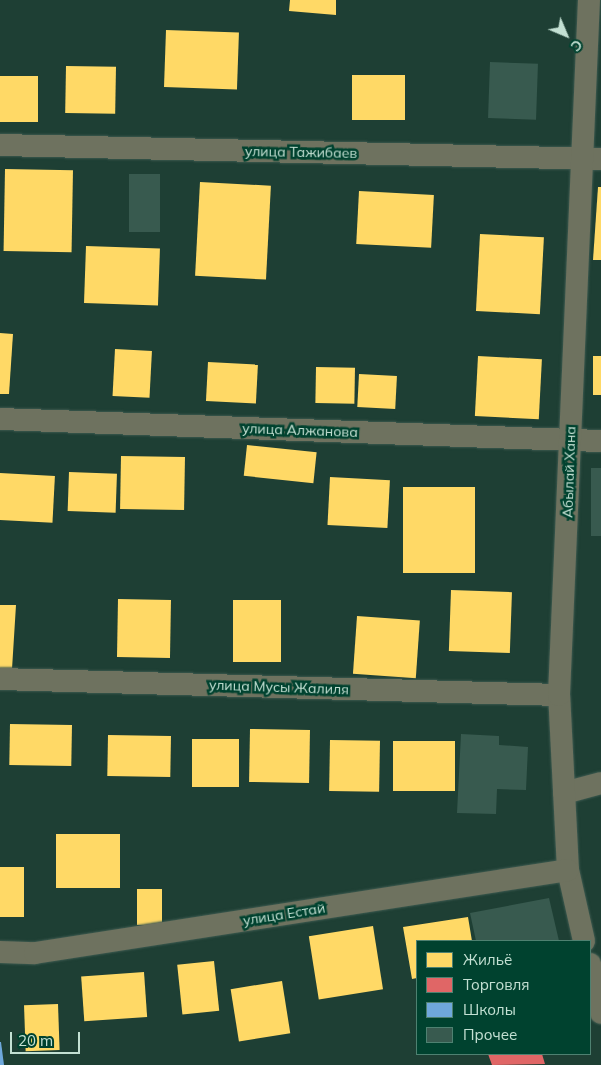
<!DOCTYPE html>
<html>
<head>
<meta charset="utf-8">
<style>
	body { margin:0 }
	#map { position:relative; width:601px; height:1065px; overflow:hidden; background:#1e3f34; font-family:Mulish,sans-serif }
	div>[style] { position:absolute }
	.homes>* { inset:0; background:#ffd966; transform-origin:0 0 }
	.shops>* { inset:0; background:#e06666 }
	.schools>* { inset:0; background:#6fa8dc }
	.building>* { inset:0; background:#385a4f; transform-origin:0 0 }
	.roads { filter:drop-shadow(0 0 1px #3e5a50) drop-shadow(0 0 1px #3e5a50) }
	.street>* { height:22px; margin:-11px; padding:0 11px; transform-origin:11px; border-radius:11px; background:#6e725f }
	span { translate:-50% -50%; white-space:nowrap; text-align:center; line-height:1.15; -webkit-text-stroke:5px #00422f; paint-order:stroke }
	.street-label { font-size:14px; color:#c3e0d3 }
	.legend { position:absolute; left:416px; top:940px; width:175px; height:115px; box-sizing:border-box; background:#00422f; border:1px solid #4e8171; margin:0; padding:6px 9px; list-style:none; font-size:15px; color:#c3e0d3 }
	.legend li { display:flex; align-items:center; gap:10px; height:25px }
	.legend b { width:25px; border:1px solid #4e8171 }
	.north { position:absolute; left:541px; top:10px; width:50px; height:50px; -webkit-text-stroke:4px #00422f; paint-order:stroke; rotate:135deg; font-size:14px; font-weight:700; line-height:20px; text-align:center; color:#c3e0d3 }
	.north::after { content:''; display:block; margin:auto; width:18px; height:22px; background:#c3e0d3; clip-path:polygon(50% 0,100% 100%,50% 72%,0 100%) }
	.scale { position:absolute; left:10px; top:1032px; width:70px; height:22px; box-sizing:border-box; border:2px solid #c3e0d3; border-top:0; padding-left:6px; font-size:15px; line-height:18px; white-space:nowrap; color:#c3e0d3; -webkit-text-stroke:4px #00422f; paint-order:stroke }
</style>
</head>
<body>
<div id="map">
	<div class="homes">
		<div style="clip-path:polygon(290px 0,336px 0,336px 15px,289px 11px)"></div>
		<div style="left:166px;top:30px;width:73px;height:57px;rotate:2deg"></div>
		<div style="left:66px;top:66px;width:50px;height:47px;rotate:1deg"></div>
		<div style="left:352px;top:75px;width:53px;height:45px"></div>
		<div style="left:0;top:76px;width:38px;height:46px"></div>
		<div style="left:5px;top:169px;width:68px;height:82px;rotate:1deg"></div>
		<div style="left:200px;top:182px;width:71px;height:94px;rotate:3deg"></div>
		<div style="clip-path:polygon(598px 187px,601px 187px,601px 260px,593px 260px)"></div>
		<div style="left:359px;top:191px;width:75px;height:53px;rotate:3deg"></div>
		<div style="left:480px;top:234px;width:64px;height:77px;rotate:3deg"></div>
		<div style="left:86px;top:246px;width:74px;height:57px;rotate:2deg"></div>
		<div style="clip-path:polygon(0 333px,13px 334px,9px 394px,0 394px)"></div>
		<div style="left:115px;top:349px;width:37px;height:47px;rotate:3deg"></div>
		<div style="left:478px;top:356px;width:64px;height:60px;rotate:3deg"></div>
		<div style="left:593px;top:356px;width:8px;height:39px"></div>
		<div style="left:208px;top:362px;width:50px;height:39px;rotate:3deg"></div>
		<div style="left:316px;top:367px;width:39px;height:36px;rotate:1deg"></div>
		<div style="left:359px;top:374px;width:38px;height:33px;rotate:3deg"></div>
		<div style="left:247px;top:445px;width:70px;height:31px;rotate:6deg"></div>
		<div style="left:121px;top:456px;width:64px;height:53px;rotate:1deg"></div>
		<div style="left:69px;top:472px;width:48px;height:39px;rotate:2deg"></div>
		<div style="left:0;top:473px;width:55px;height:47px;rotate:3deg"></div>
		<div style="left:330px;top:477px;width:60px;height:48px;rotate:3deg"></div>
		<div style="left:403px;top:487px;width:72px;height:86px"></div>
		<div style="left:451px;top:590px;width:61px;height:61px;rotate:2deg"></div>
		<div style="left:118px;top:599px;width:53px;height:58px;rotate:1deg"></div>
		<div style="left:233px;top:600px;width:48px;height:62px"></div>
		<div style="clip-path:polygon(0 605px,16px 605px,12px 669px,0 668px)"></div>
		<div style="left:357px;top:616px;width:63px;height:58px;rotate:4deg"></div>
		<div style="left:10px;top:724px;width:62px;height:41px;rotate:1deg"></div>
		<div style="left:250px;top:729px;width:60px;height:53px;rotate:1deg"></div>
		<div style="left:108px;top:735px;width:63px;height:41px;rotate:1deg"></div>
		<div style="left:192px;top:739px;width:47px;height:48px"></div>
		<div style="left:330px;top:740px;width:50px;height:51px;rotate:1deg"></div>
		<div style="left:393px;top:741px;width:62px;height:50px"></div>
		<div style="left:120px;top:834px;width:54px;height:64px;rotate:90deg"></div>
		<div style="left:0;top:867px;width:24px;height:50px"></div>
		<div style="left:137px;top:889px;width:25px;height:36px"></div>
		<div style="clip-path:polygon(468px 917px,472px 941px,417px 941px,417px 978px,412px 979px,403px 927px)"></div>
		<div style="left:373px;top:926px;width:64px;height:65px;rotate:81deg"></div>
		<div style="left:214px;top:961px;width:50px;height:37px;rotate:84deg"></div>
		<div style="left:144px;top:972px;width:45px;height:63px;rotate:86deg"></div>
		<div style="left:282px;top:981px;width:53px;height:52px;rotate:81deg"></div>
		<div style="left:58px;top:1004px;width:46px;height:34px;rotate:88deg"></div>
	</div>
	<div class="shops">
		<div style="clip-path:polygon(488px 1054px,542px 1054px,545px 1064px,492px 1065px)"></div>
	</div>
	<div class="schools">
		<div style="clip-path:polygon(0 1042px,1px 1042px,4px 1065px,0 1065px)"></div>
	</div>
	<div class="building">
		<div style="left:490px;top:62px;width:48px;height:56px;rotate:2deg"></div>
		<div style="left:129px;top:174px;width:31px;height:58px"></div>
		<div style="left:591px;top:468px;width:10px;height:68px"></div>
		<div style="clip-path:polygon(461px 734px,499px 736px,499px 745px,528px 747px,526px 790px,497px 789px,496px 814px,457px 813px)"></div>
		<div style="clip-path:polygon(549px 898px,559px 941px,476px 941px,470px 913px)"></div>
	</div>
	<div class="roads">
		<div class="street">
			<div style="left:0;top:145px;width:601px;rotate:1.33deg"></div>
			<div style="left:0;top:419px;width:601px;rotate:2.1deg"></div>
			<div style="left:0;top:679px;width:559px;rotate:1.64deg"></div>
			<div style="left:564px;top:793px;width:38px;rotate:-15deg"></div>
			<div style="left:584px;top:941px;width:73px;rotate:-102.7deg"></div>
			<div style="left:568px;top:870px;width:175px;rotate:-92.9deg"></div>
			<div style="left:559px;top:695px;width:696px;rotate:-87.53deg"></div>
			<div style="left:0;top:952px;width:35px;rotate:2deg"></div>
			<div style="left:35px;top:953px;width:539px;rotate:-8.85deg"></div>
			<div style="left:590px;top:964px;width:50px;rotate:77.3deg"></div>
		</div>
	</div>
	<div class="street-label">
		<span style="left:301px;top:152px;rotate:1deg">улица Тажибаев</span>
		<span style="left:300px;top:430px;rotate:2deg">улица Алжанова</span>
		<span style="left:569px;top:472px;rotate:-88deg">Абылай Хана</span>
		<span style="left:279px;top:687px;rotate:2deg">улица Мусы Жалиля</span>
		<span style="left:284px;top:914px;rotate:-9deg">улица Естай</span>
	</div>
	<ul class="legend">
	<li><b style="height:14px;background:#ffd966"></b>Жильё</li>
	<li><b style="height:14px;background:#e06666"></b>Торговля</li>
	<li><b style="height:14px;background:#6fa8dc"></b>Школы</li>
	<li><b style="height:14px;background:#385a4f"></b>Прочее</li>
	</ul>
	<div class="north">С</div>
	<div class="scale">20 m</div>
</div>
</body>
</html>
